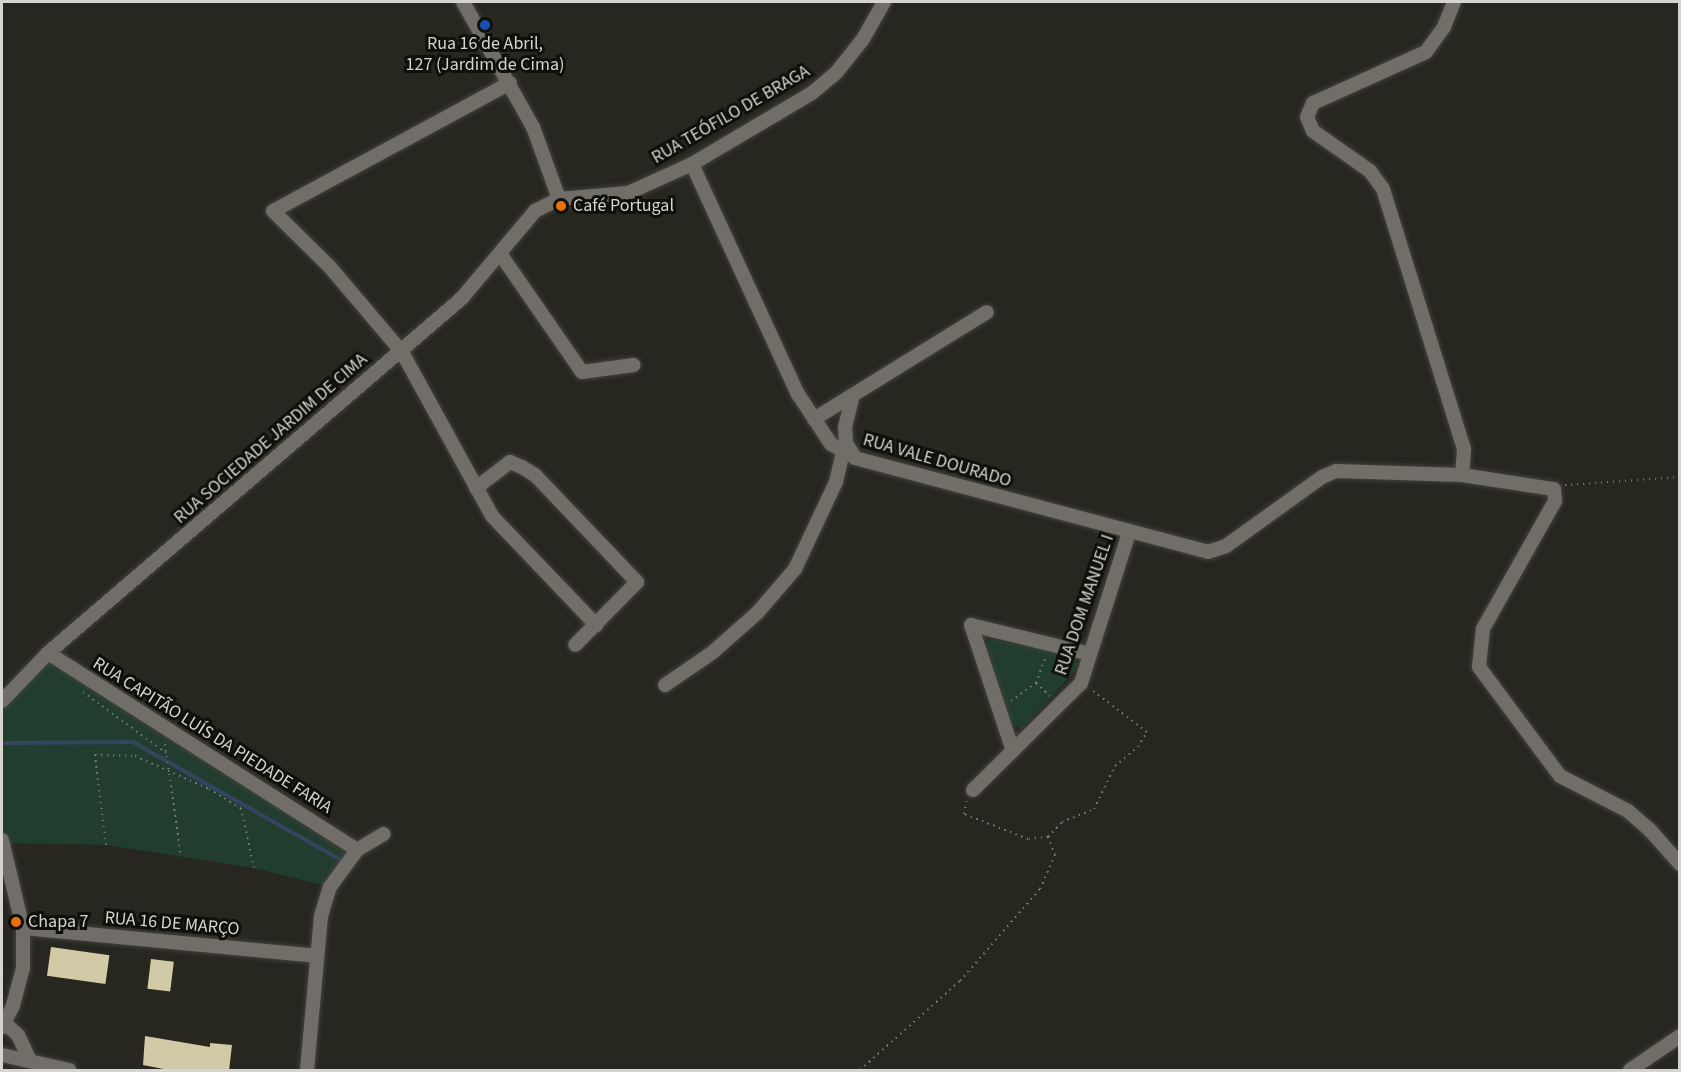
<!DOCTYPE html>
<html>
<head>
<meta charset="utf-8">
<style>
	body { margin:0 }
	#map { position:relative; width:1681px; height:1072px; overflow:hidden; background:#27261f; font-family:"Source Sans 3",sans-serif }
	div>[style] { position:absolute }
	.green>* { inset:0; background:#213d2f }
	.stream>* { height:4px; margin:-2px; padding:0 2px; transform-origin:2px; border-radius:2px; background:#35455f }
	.building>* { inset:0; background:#d2caa6; transform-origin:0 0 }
	.path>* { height:2px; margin-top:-1px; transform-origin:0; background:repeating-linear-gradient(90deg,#797872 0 1.5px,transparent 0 6px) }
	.roads { filter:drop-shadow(0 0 2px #43423c) drop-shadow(0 0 2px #43423c) }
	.minor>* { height:14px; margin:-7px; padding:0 7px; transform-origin:7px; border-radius:7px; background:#706e66 }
	.dots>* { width:16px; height:16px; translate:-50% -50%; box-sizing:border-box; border:3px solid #0f0f0c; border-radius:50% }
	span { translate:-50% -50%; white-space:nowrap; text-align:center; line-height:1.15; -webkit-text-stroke:6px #0f0f0c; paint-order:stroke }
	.poi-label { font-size:18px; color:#d5d4cf }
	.left { translate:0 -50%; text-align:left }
	.street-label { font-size:18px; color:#d5d4cf }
	.frame { position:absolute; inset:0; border:3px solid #d5d4cf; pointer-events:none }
</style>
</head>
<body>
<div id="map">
	<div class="green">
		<div style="clip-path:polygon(990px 639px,1073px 656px,1079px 666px,1022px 729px,1009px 722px,986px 644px)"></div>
		<div style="clip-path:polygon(48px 653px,357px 850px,330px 887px,254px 868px,106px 845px,2px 843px,2px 701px)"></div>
	</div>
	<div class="stream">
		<div style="left:2px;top:743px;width:131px;rotate:-0.4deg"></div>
		<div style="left:133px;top:742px;width:243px;rotate:29.6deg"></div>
	</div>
	<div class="building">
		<div style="left:51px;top:947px;width:59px;height:29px;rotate:8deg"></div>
		<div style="left:151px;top:959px;width:23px;height:30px;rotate:7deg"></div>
		<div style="clip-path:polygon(145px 1036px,210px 1047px,210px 1043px,232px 1045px,229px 1071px,174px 1071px,143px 1065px)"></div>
	</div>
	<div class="path">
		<div style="left:1565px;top:485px;width:115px;rotate:-4deg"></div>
		<div style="left:1036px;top:683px;width:19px;rotate:43deg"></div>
		<div style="left:83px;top:692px;width:103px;rotate:36.3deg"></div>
		<div style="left:1011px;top:701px;width:31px;rotate:-36deg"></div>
		<div style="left:1036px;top:683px;width:29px;rotate:-70deg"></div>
		<div style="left:165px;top:744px;width:114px;rotate:81.9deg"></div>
		<div style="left:1048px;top:837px;width:21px;rotate:-47deg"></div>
		<div style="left:1062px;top:822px;width:35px;rotate:-22deg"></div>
		<div style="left:1094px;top:809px;width:48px;rotate:-64deg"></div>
		<div style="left:1115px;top:766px;width:30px;rotate:-40deg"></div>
		<div style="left:1138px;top:747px;width:17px;rotate:-59deg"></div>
		<div style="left:1147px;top:732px;width:69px;rotate:-142.6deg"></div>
		<div style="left:106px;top:845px;width:91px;rotate:-97deg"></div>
		<div style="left:95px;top:755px;width:40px;rotate:1.4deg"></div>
		<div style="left:135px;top:756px;width:81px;rotate:24deg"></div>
		<div style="left:209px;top:789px;width:37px;rotate:31deg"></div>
		<div style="left:241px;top:808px;width:61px;rotate:77.8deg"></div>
		<div style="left:860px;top:1070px;width:134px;rotate:-41.7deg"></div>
		<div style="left:960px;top:981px;width:122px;rotate:-49deg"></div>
		<div style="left:1040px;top:889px;width:37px;rotate:-66deg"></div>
		<div style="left:1055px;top:855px;width:19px;rotate:-111deg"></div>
		<div style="left:1048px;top:837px;width:20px;rotate:174deg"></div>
		<div style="left:1028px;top:839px;width:69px;rotate:-158.7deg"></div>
		<div style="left:964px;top:814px;width:14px;rotate:-78deg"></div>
	</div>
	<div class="roads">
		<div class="minor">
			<div style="left:463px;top:2px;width:143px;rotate:60.8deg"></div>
			<div style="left:533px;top:127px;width:77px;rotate:70.1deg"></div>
			<div style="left:1454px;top:2px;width:27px;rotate:112deg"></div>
			<div style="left:1444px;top:27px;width:31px;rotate:126deg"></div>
			<div style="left:1426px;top:52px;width:124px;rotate:155.7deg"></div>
			<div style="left:1313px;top:103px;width:15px;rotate:113deg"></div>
			<div style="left:1307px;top:117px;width:15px;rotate:67deg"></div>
			<div style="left:1313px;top:131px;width:70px;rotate:35.1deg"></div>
			<div style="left:1370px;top:171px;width:22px;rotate:54deg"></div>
			<div style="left:1383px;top:189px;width:272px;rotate:72.7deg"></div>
			<div style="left:1464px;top:449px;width:26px;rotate:94deg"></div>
			<div style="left:510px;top:83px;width:269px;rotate:151.6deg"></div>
			<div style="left:273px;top:211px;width:78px;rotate:44.5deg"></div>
			<div style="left:329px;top:266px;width:113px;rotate:49.7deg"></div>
			<div style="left:402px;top:352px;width:187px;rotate:61.2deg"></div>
			<div style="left:492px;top:516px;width:151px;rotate:46.3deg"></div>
			<div style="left:692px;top:164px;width:253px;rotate:65.3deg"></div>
			<div style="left:798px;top:394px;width:60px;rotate:56.6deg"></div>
			<div style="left:831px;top:444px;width:28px;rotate:30deg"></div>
			<div style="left:855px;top:458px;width:365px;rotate:14.9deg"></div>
			<div style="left:1208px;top:552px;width:19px;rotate:-18deg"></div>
			<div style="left:1226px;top:546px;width:118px;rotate:-35.7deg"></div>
			<div style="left:1322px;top:477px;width:15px;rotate:-23deg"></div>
			<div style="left:1336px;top:471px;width:126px;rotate:1.8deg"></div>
			<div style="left:1462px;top:475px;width:93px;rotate:8.7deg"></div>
			<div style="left:1554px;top:489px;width:12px;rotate:85deg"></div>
			<div style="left:1555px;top:501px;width:147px;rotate:119.4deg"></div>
			<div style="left:1483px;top:629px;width:38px;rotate:96deg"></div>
			<div style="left:1479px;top:667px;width:136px;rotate:53.4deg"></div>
			<div style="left:1560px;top:776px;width:76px;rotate:27.2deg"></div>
			<div style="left:1628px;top:811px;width:28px;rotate:41deg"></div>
			<div style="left:1649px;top:829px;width:47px;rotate:48.5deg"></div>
			<div style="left:501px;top:255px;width:142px;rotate:55.3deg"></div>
			<div style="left:582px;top:372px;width:52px;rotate:-7.7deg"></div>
			<div style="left:853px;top:395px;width:33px;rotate:104deg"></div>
			<div style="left:845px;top:427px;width:16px;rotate:86deg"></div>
			<div style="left:846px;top:443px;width:15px;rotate:58deg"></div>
			<div style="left:814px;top:419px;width:203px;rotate:-31.7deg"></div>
			<div style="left:476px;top:488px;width:43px;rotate:-37.4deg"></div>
			<div style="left:510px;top:462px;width:13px;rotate:23deg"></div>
			<div style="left:522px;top:467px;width:15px;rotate:32deg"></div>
			<div style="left:535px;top:475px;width:148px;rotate:46.4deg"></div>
			<div style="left:637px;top:582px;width:88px;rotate:134.5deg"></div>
			<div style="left:48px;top:653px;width:366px;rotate:32.5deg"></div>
			<div style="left:665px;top:685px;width:58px;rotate:-34.5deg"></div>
			<div style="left:713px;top:652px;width:60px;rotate:-41.6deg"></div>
			<div style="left:758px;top:612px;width:57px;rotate:-49.3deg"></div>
			<div style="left:795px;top:569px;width:96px;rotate:-64.8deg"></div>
			<div style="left:836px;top:482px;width:32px;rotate:-77deg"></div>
			<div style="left:2px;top:701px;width:66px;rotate:-46.2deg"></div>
			<div style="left:48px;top:653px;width:545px;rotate:-40.61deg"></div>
			<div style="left:462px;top:298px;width:114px;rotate:-50deg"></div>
			<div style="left:535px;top:211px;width:27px;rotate:-27deg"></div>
			<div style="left:559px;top:199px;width:69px;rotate:-5deg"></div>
			<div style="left:628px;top:193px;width:70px;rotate:-24.4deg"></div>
			<div style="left:692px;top:164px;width:139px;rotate:-30.6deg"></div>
			<div style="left:812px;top:93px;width:31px;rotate:-40deg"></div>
			<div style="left:836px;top:73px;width:43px;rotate:-51.5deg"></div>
			<div style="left:863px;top:39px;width:43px;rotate:-60.4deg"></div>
			<div style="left:1013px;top:751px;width:133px;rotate:-108.4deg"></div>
			<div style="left:971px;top:625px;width:122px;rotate:13.7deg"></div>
			<div style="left:973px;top:790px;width:152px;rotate:-44.7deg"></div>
			<div style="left:1081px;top:683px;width:157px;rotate:-72.3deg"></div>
			<div style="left:2px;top:840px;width:90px;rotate:76.6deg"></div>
			<div style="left:23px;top:928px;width:40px;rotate:90deg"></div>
			<div style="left:23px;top:968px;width:39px;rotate:105deg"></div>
			<div style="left:13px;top:1006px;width:24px;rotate:118deg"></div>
			<div style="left:23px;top:928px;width:295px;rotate:5.4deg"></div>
			<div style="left:6px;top:1024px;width:16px;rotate:43deg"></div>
			<div style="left:18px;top:1035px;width:29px;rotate:65deg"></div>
			<div style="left:2px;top:1055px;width:69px;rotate:12.6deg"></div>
			<div style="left:307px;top:1070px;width:155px;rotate:-84.8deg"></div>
			<div style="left:321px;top:916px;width:30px;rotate:-73deg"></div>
			<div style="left:330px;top:887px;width:46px;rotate:-53.9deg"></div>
			<div style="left:357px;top:850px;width:31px;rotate:-31deg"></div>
			<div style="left:1630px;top:1070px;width:60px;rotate:-34.2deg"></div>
		</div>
	</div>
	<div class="dots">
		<div style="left:485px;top:25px;background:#1a4fb4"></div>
		<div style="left:561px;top:206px;background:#e8710a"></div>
		<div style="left:16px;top:922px;background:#e8710a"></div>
	</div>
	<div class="poi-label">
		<span style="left:485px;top:55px">Rua 16 de Abril,<br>127 (Jardim de Cima)</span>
		<span class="left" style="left:573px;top:206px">Café Portugal</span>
		<span class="left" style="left:28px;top:922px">Chapa 7</span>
	</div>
	<div class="street-label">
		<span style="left:731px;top:115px;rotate:-30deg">RUA TEÓFILO DE BRAGA</span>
		<span style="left:271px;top:439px;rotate:-41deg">RUA SOCIEDADE JARDIM DE CIMA</span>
		<span style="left:937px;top:461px;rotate:16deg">RUA VALE DOURADO</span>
		<span style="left:1085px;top:605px;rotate:-71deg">RUA DOM MANUEL I</span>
		<span style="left:212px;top:736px;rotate:32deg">RUA CAPITÃO LUÍS DA PIEDADE FARIA</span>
		<span style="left:172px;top:924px;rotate:5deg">RUA 16 DE MARÇO</span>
	</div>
	<div class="frame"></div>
</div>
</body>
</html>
